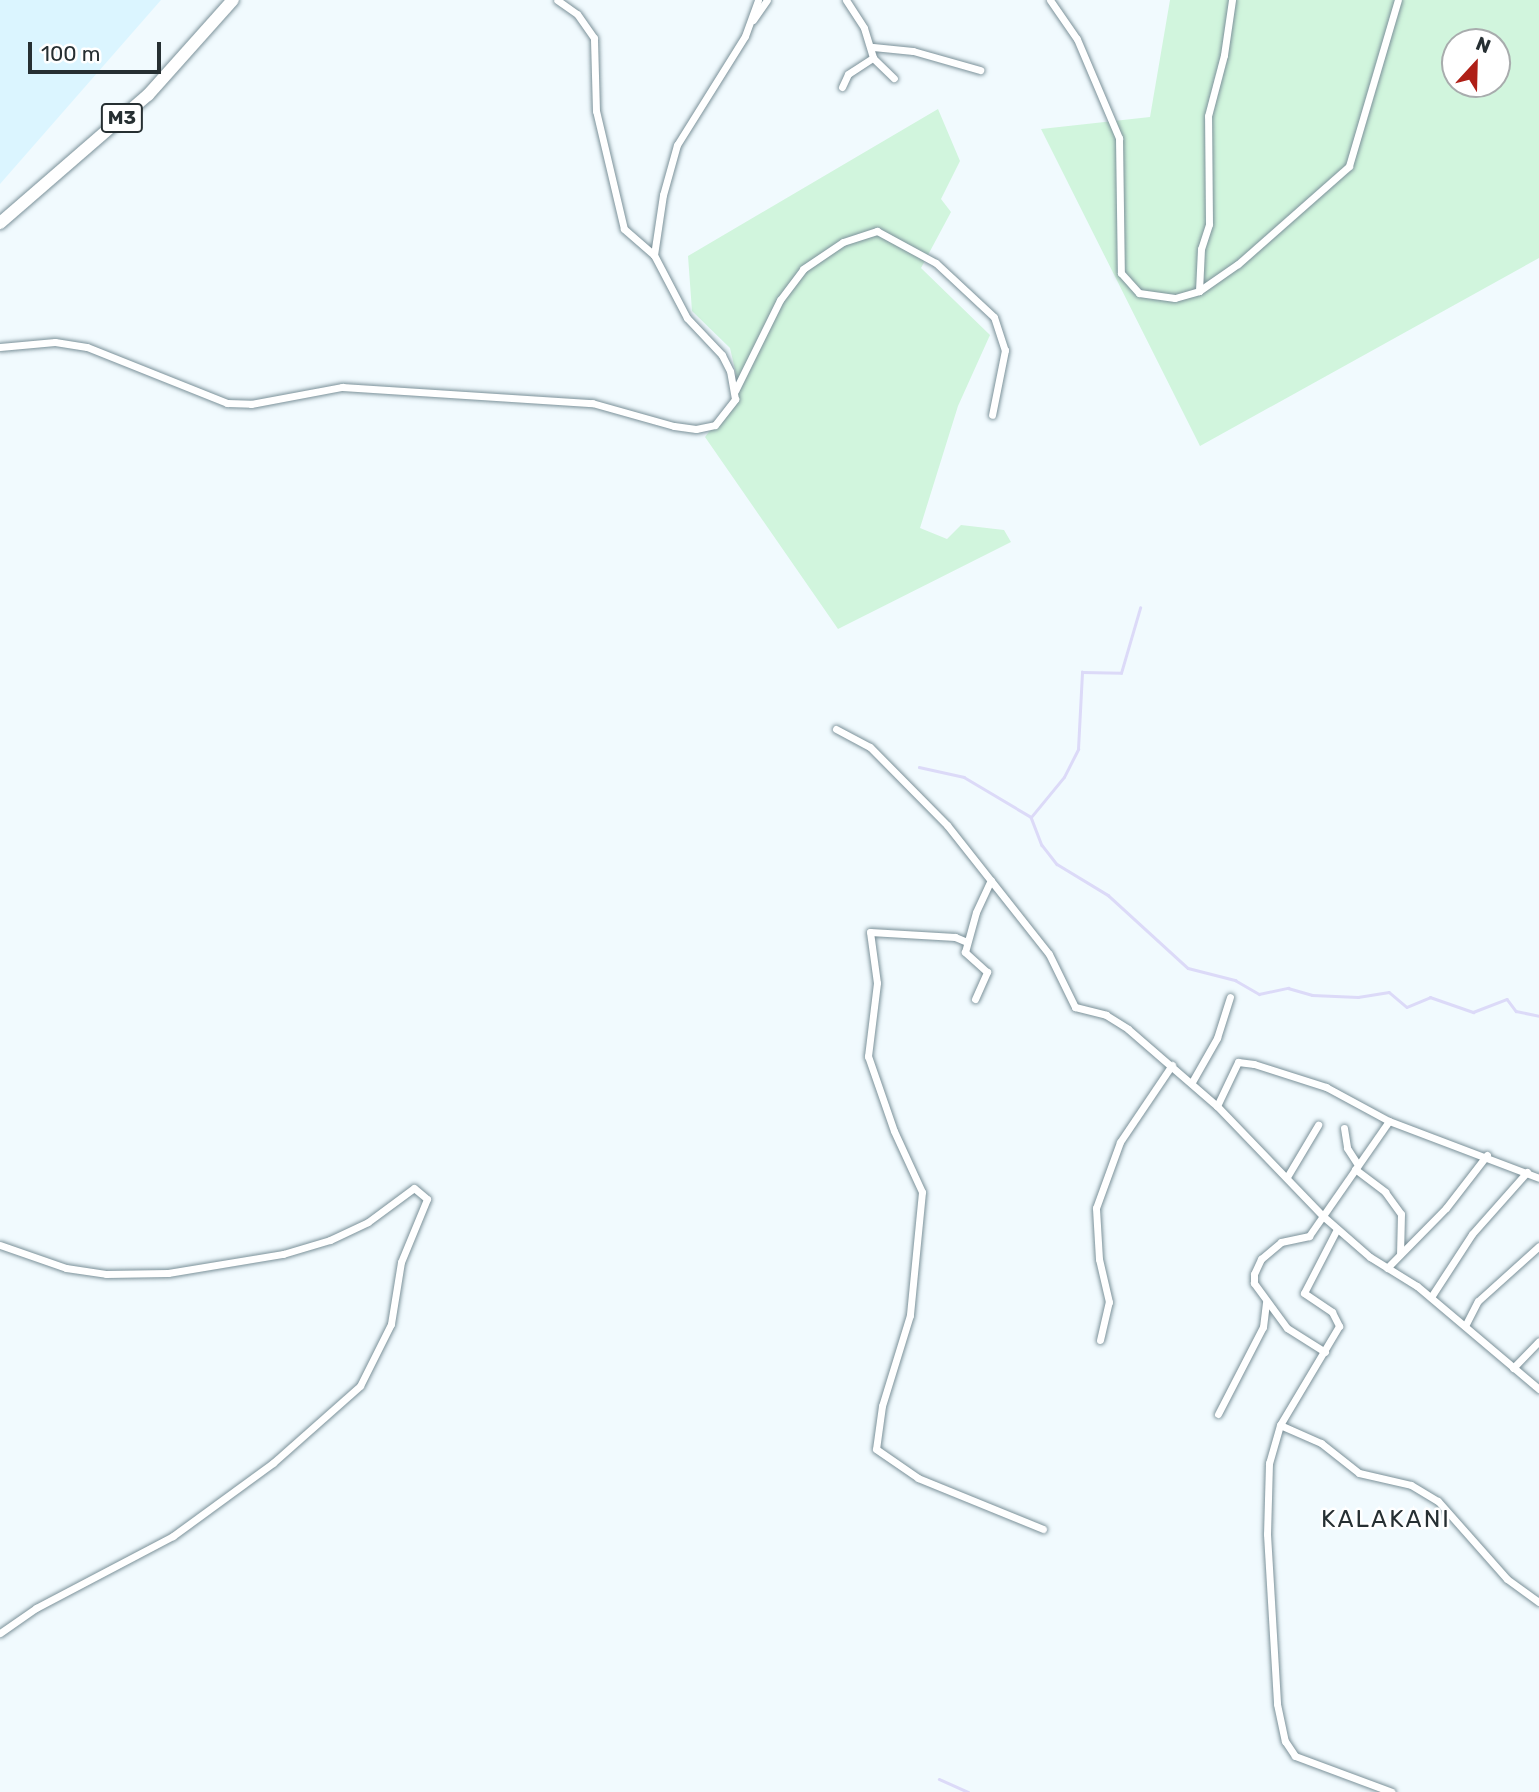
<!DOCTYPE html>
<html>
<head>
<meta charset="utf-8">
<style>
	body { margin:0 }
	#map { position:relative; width:1539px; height:1792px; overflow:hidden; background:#f1fafe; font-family:Rubik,sans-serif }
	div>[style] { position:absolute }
	.built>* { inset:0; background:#dbf5ff }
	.green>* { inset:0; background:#d1f5dd }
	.stream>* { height:2.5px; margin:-1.25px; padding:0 1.25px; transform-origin:1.25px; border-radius:1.25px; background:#dcdaf8 }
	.roads { filter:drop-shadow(0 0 2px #7b9199) drop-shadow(0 0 2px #7b9199) }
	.minor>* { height:7px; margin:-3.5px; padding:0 3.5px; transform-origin:3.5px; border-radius:3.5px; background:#fff }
	.trunk>* { height:12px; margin:-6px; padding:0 6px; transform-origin:6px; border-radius:6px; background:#fff }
	span { translate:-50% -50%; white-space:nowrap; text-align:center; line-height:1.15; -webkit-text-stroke:5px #fff; paint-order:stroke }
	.shield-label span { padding:2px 5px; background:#fff; border:2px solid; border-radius:5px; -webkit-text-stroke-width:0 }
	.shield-label { font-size:19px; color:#262f32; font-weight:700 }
	.quarter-label { font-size:24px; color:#262f32; letter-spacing:2px }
	.north { position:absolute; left:1441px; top:28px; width:70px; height:70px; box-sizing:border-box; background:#fff; border:2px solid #a8acad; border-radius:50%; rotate:22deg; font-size:19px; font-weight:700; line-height:28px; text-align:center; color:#262f32 }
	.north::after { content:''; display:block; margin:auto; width:24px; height:32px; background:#af1f17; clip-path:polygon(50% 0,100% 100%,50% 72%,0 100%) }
	.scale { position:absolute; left:28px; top:42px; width:133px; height:32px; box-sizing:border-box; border:4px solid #262f32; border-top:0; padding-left:9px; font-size:21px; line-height:24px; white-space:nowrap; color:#262f32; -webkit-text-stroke:5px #fff; paint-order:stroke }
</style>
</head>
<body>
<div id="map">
	<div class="built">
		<div style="clip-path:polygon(0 0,161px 0,0 184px)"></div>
	</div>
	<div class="green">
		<div style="clip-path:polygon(evenodd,1170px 0,1539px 0,1539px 258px,1200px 446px,1041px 129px,1150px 117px,1170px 0,1455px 42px,1497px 42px,1497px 84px,1455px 84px,1455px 42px)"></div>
		<div style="clip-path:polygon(938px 109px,960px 161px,941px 199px,951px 212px,921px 268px,990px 335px,958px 406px,920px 528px,947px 539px,961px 525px,1004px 530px,1011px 542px,838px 629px,705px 437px,740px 391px,730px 348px,692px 311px,688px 256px)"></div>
	</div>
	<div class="stream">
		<div style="left:919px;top:767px;width:46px;rotate:12.5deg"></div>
		<div style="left:964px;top:777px;width:78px;rotate:30.8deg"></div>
		<div style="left:1031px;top:817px;width:30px;rotate:69deg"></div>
		<div style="left:1042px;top:845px;width:24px;rotate:52deg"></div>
		<div style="left:1057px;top:864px;width:60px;rotate:31.3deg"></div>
		<div style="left:1108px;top:895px;width:108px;rotate:42.4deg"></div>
		<div style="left:1188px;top:968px;width:49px;rotate:14.3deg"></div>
		<div style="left:1235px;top:980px;width:28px;rotate:30deg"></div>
		<div style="left:1259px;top:994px;width:30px;rotate:-12deg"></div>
		<div style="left:1288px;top:988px;width:25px;rotate:16deg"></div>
		<div style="left:1312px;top:995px;width:46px;rotate:2.5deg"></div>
		<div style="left:1358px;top:997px;width:31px;rotate:-9deg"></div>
		<div style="left:1389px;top:992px;width:23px;rotate:40deg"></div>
		<div style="left:1407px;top:1007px;width:25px;rotate:-23deg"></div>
		<div style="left:1430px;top:997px;width:46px;rotate:19.2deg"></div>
		<div style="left:1473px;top:1012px;width:36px;rotate:-21deg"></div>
		<div style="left:1507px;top:999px;width:15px;rotate:53deg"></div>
		<div style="left:1516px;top:1011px;width:24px;rotate:12deg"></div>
		<div style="left:1032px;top:816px;width:50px;rotate:-50.6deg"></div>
		<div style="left:1064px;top:777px;width:31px;rotate:-63deg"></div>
		<div style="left:1078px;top:749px;width:77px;rotate:-87deg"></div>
		<div style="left:1082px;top:672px;width:39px;rotate:1deg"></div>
		<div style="left:1121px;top:673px;width:68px;rotate:-73.7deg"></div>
		<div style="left:939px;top:1779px;width:32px;rotate:24deg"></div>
	</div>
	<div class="roads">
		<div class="minor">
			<div style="left:846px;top:0;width:33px;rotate:57deg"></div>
			<div style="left:864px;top:28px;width:31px;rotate:73deg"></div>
			<div style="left:873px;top:58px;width:29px;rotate:44deg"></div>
			<div style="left:1050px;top:0;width:47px;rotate:55.3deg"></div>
			<div style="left:1077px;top:39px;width:108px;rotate:67deg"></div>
			<div style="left:1119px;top:138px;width:135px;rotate:89.2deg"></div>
			<div style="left:1121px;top:273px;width:27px;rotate:48deg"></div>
			<div style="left:1139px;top:293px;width:36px;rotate:8deg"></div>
			<div style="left:1175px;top:298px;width:25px;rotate:-16deg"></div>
			<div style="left:1199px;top:291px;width:42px;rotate:-87.3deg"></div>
			<div style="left:1201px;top:249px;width:26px;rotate:-72deg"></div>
			<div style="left:1209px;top:224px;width:108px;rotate:-90.5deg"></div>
			<div style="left:1208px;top:116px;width:63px;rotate:-75.3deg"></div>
			<div style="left:1224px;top:55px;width:56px;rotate:-81.7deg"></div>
			<div style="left:753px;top:20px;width:24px;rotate:-55deg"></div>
			<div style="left:873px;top:47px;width:40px;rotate:5.7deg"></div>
			<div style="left:913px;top:51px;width:70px;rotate:15.8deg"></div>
			<div style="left:842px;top:87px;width:14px;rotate:-65deg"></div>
			<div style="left:848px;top:74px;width:30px;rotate:-33deg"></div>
			<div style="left:654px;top:255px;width:61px;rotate:-81.5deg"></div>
			<div style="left:663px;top:195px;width:52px;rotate:-74.4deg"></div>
			<div style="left:677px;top:145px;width:128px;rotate:-58deg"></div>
			<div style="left:745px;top:36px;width:38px;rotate:-70deg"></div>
			<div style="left:1199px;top:291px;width:47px;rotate:-34.7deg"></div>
			<div style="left:1238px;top:264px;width:148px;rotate:-41.4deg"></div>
			<div style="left:1349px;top:166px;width:173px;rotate:-73.6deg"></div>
			<div style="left:0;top:347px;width:55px;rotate:-5.2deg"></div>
			<div style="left:55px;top:342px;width:32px;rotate:9deg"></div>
			<div style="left:87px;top:347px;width:151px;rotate:21.8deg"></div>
			<div style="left:227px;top:403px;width:24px;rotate:2deg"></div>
			<div style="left:251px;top:404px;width:93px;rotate:-10.6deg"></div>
			<div style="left:342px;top:387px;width:251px;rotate:3.7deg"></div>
			<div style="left:592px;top:403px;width:85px;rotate:15.7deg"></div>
			<div style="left:674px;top:426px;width:22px;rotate:8deg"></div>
			<div style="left:696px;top:429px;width:19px;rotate:-12deg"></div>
			<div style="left:715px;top:425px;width:33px;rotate:-52deg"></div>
			<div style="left:735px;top:399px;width:28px;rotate:-100deg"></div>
			<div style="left:730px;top:371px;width:18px;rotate:-117deg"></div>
			<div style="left:722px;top:355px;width:51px;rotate:-133.4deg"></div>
			<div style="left:687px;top:318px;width:71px;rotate:-117.6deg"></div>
			<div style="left:654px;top:255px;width:40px;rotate:-139deg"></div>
			<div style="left:624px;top:229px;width:121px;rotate:-103.3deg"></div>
			<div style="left:596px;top:111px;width:73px;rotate:-91.6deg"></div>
			<div style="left:594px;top:38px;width:29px;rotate:-125deg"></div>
			<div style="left:577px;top:14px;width:24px;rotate:-145deg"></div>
			<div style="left:735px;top:391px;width:102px;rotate:-63.7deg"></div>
			<div style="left:780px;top:300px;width:39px;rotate:-53deg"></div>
			<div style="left:803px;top:269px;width:48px;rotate:-34deg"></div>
			<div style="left:843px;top:242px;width:36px;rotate:-18deg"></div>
			<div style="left:877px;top:231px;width:67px;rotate:28.5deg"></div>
			<div style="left:936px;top:263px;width:79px;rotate:43deg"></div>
			<div style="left:994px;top:317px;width:35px;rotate:72deg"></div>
			<div style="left:1005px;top:350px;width:66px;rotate:101.3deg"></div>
			<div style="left:836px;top:729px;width:38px;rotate:28deg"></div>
			<div style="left:870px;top:747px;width:110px;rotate:45.4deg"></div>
			<div style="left:947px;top:825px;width:164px;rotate:51.7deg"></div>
			<div style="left:1049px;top:954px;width:59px;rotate:63.9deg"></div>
			<div style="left:1075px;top:1007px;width:32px;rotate:14deg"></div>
			<div style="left:1106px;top:1015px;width:26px;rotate:32deg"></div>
			<div style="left:1128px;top:1029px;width:118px;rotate:40.9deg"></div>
			<div style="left:1217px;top:1106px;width:154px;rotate:46.1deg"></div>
			<div style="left:1324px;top:1217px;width:61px;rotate:41deg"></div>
			<div style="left:1370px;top:1257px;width:55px;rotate:31.7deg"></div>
			<div style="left:1417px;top:1286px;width:160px;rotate:40.2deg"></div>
			<div style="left:967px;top:942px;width:13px;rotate:-157deg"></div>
			<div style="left:955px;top:937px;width:85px;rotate:-176.6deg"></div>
			<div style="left:870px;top:932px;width:51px;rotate:82.2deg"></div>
			<div style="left:877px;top:983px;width:74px;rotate:97deg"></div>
			<div style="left:868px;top:1056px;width:79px;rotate:70.9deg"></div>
			<div style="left:894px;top:1131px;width:67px;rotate:65.3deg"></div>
			<div style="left:922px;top:1192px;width:124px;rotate:95.6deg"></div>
			<div style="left:910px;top:1315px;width:95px;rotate:107.1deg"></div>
			<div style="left:882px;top:1406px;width:43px;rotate:97.9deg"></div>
			<div style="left:876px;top:1449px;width:51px;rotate:34.6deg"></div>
			<div style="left:918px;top:1478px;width:135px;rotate:22.2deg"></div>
			<div style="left:975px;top:999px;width:30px;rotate:-66deg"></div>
			<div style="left:987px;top:972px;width:30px;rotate:-138deg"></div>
			<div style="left:965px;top:952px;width:41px;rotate:-74.6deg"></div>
			<div style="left:976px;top:912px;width:35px;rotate:-65deg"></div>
			<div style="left:1192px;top:1082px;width:51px;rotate:-60.4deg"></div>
			<div style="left:1217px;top:1038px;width:43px;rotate:-72.4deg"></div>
			<div style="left:1217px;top:1106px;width:49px;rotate:-64.5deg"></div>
			<div style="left:1238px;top:1062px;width:16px;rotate:7deg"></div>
			<div style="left:1254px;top:1064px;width:76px;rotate:17.7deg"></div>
			<div style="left:1326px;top:1087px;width:72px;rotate:28.4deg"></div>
			<div style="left:1389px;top:1121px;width:160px;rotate:20.8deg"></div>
			<div style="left:1344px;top:1128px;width:20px;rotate:81deg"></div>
			<div style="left:1347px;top:1148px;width:20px;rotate:57deg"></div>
			<div style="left:1355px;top:1169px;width:38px;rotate:37deg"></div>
			<div style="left:1385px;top:1192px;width:27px;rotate:54deg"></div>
			<div style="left:1401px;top:1214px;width:40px;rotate:91.4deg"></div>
			<div style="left:1287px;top:1177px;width:61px;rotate:-59.2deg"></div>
			<div style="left:1337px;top:1229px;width:72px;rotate:117.3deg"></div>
			<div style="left:1304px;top:1293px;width:34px;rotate:34deg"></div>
			<div style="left:1332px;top:1312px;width:16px;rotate:63deg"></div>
			<div style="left:1339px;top:1326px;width:115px;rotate:120.8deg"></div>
			<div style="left:1280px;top:1425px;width:40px;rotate:106deg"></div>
			<div style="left:1269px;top:1463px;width:71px;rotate:91.6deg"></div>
			<div style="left:1267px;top:1534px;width:170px;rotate:86.6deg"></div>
			<div style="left:1277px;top:1704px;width:38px;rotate:78deg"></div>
			<div style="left:1285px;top:1741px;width:18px;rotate:56deg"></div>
			<div style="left:1295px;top:1756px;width:103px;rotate:20.4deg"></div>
			<div style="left:0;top:1245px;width:70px;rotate:19.2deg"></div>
			<div style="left:66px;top:1268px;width:40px;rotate:8.5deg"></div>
			<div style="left:106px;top:1274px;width:62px;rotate:-0.9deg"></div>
			<div style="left:168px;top:1273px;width:117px;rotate:-9.4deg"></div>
			<div style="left:283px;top:1254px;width:49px;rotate:-16.6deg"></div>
			<div style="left:330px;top:1240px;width:42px;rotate:-25.3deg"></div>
			<div style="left:368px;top:1222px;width:57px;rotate:-36.5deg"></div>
			<div style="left:414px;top:1188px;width:17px;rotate:40deg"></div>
			<div style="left:427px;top:1199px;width:68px;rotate:112.4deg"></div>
			<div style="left:401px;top:1262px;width:63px;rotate:99.2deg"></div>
			<div style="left:391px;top:1324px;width:69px;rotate:116.6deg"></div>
			<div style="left:360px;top:1386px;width:116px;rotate:138.5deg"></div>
			<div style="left:273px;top:1463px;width:124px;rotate:143.9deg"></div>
			<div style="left:173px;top:1536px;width:155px;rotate:152.3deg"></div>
			<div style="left:36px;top:1608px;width:44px;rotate:145.2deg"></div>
			<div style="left:1387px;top:1268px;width:84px;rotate:-45.5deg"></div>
			<div style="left:1446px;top:1208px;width:67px;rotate:-52.3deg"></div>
			<div style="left:1431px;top:1297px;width:75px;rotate:-56.9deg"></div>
			<div style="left:1472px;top:1234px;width:83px;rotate:-48.4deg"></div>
			<div style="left:1465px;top:1326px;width:28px;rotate:-63deg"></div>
			<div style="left:1478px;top:1301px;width:82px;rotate:-42deg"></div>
			<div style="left:1100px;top:1340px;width:39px;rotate:-77deg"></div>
			<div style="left:1109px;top:1302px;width:44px;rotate:-103.1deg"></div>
			<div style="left:1099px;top:1259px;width:51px;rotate:-93.4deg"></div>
			<div style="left:1096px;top:1208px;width:70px;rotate:-70deg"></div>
			<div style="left:1120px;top:1142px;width:93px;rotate:-56deg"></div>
			<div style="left:1325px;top:1352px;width:45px;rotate:-147.7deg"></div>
			<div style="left:1287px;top:1328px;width:56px;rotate:-126.3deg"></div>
			<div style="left:1254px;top:1283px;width:9px;rotate:-90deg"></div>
			<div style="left:1254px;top:1274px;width:17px;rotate:-65deg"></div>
			<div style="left:1261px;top:1259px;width:26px;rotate:-40deg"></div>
			<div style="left:1281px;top:1242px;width:29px;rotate:-12deg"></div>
			<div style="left:1309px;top:1236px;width:140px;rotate:-55.2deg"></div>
			<div style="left:1513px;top:1368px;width:37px;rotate:-46deg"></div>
			<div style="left:1218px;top:1414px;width:98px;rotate:-62.7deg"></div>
			<div style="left:1263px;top:1327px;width:26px;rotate:-83deg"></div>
			<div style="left:1280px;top:1425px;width:45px;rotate:23.7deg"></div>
			<div style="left:1321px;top:1443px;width:48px;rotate:38.3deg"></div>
			<div style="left:1359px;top:1473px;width:53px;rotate:13deg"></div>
			<div style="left:1411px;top:1485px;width:31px;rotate:31deg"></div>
			<div style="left:1438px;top:1501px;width:104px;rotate:48.5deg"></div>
			<div style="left:1507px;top:1579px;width:39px;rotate:36deg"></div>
		</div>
		<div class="trunk">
			<div style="left:0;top:223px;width:196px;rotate:-40.9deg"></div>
			<div style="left:148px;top:95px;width:127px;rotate:-48.2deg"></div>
		</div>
	</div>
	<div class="shield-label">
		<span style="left:122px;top:118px">M3</span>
	</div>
	<div class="quarter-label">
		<span style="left:1386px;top:1520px">KALAKANI</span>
	</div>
	<div class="north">N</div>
	<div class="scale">100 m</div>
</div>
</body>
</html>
